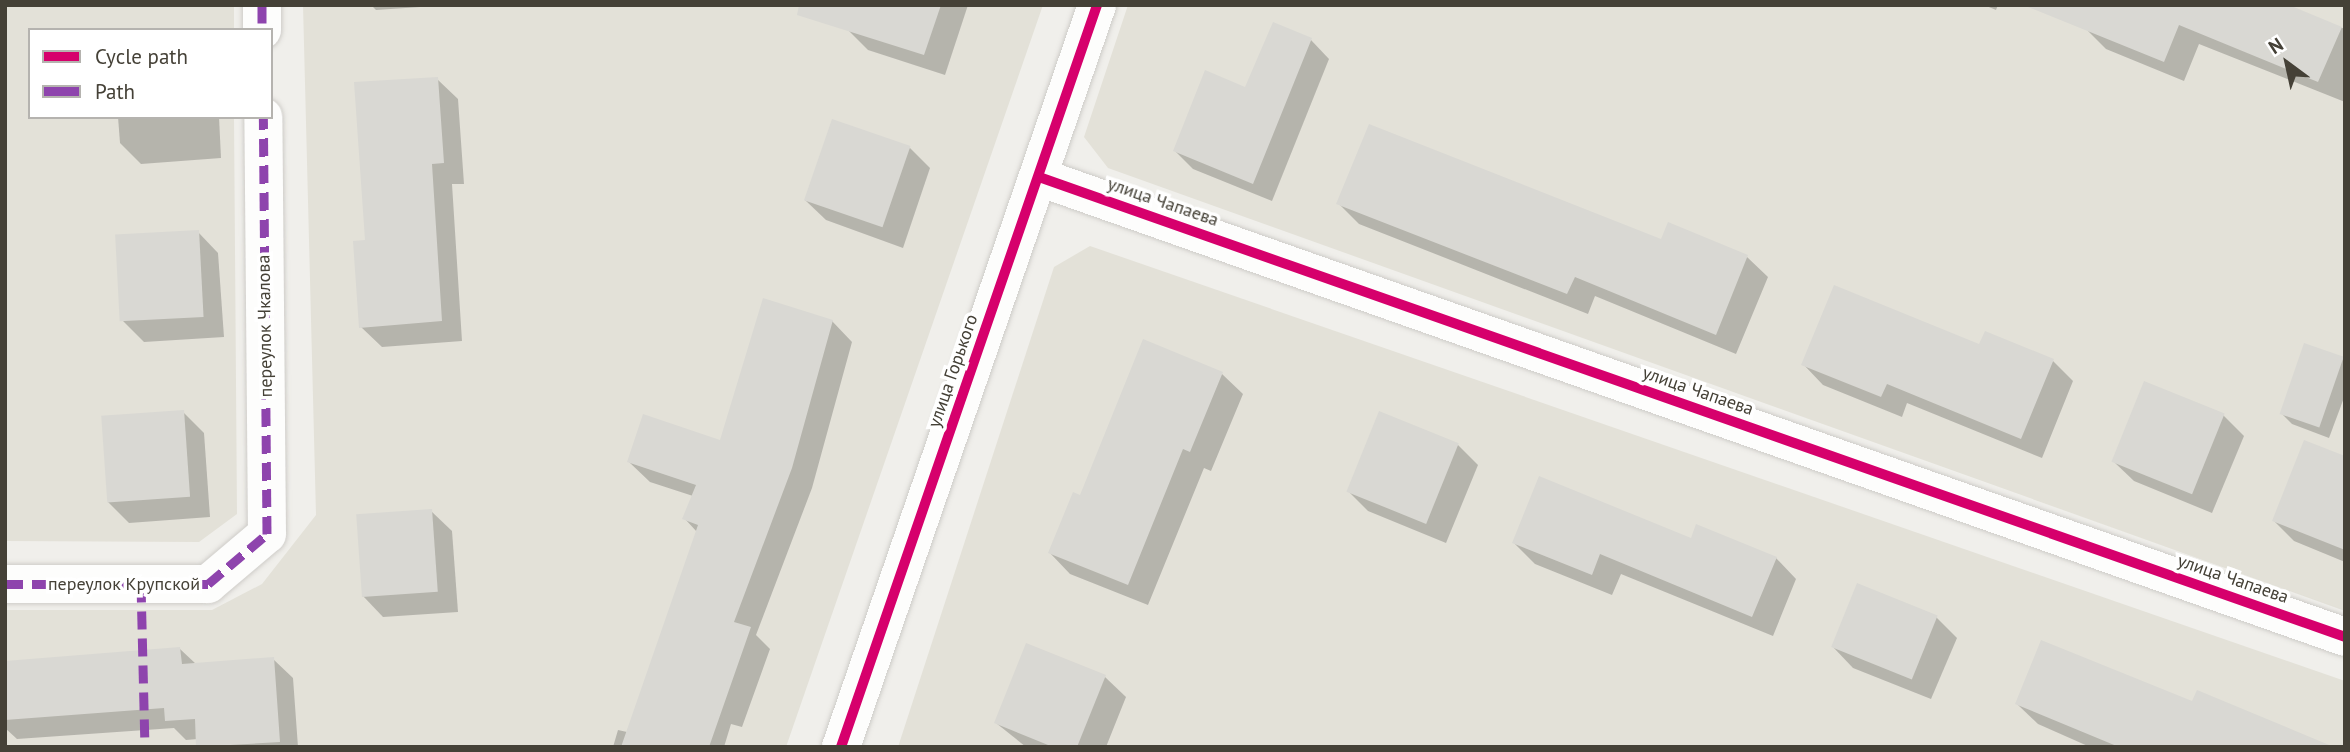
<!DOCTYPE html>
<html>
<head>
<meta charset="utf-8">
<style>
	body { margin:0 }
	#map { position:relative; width:2350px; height:752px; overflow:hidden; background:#f0efeb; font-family:"PT Sans",sans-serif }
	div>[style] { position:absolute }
	.residential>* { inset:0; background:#e3e1d8 }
	.shadow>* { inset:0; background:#0003 }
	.building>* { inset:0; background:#d9d8d3; transform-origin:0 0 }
	.roads { filter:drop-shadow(0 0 2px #ceccc8) drop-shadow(0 0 2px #ceccc8) }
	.minor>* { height:38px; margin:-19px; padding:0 19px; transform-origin:19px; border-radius:19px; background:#fdfdfc }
	.tertiary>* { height:38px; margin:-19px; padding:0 19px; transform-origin:19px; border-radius:19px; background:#fdfdfc }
	.quiet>* { height:9px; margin-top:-4.5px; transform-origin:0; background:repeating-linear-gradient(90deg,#8e44ad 0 18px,transparent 0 27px) }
	.cycleway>* { height:10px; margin:-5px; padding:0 5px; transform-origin:5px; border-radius:5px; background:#d6006c }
	span { translate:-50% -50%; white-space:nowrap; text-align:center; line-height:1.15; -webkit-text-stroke:7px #fff; paint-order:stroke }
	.street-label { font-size:18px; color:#454137 }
	.frame { position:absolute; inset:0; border:7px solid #454137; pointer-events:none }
	.legend { position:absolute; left:28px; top:28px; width:245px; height:91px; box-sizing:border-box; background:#fff; border:2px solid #b5b3af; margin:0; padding:9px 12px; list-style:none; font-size:21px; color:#454137 }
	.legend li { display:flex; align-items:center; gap:14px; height:35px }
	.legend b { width:35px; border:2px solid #b5b3af }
	.north { position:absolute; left:2252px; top:28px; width:70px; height:70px; -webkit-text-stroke:5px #fff; paint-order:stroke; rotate:327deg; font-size:19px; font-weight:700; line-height:28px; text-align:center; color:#454137 }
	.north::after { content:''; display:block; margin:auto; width:24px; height:32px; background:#454137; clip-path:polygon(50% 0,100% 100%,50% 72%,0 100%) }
</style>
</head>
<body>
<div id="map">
	<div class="residential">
		<div style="clip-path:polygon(5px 5px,234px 5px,234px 30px,30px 30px,30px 117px,234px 117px,237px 514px,199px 542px,5px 541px)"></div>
		<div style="clip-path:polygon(303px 5px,1043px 5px,786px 747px,5px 747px,5px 610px,212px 610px,262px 584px,316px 515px)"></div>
		<div style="clip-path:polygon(1128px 5px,2345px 5px,2345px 611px,1108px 168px,1084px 137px)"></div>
		<div style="clip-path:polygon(1090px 246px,2345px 681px,2345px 747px,898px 747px,1054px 267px)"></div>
	</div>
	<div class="shadow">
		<div style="clip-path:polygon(371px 5px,450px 5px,376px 10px)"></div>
		<div style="clip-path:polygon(855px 5px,968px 5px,945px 75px,868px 50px,847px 29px)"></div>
		<div style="clip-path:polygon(1984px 5px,1998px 5px,1996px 10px)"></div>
		<div style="clip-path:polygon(2096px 5px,2285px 5px,2345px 29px,2345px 102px,2199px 44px,2184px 81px,2106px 49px,2086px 29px)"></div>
		<div style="clip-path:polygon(1311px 40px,1329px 59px,1272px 201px,1193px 169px,1175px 151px)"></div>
		<div style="clip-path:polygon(437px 79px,458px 99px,464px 184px,452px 184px,462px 341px,382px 347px,361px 327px,367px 242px)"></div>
		<div style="clip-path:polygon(118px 117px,219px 117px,221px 158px,141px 164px,120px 143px)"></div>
		<div style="clip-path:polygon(910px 148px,930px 168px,903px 248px,826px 220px,805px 200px)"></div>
		<div style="clip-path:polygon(1338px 203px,1662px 241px,1747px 257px,1768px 277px,1736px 354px,1595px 296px,1588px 314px,1359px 224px)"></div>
		<div style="clip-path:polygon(198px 232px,218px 253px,224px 337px,144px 342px,123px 321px)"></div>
		<div style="clip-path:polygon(832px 321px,852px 342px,812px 488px,756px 635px,770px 649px,742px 727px,731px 724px,724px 747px,613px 747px,618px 730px,627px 732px,697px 532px,685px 519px,693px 496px,650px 482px,629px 462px,721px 443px)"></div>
		<div style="clip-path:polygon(1144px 341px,1222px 374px,1243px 394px,1211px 471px,1204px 468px,1148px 605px,1070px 574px,1050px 553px,1081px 497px)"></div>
		<div style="clip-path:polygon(1980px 347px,2053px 361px,2073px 381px,2042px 458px,1907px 403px,1902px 417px,1823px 385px,1803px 364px)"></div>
		<div style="clip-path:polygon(2343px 359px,2345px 395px,2329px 438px,2292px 424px,2281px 413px)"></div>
		<div style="clip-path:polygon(183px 412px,204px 433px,210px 517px,129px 523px,108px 502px)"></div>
		<div style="clip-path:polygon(2223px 415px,2244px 436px,2212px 513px,2134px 481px,2113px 461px)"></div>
		<div style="clip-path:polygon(1458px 445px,1478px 465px,1446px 543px,1368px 511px,1348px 491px)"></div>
		<div style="clip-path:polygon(2345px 459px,2345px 562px,2294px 541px,2274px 521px)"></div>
		<div style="clip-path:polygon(431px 511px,452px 531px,458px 612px,383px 617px,363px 596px)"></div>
		<div style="clip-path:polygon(1692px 541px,1776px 558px,1796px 579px,1773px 636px,1621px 574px,1612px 595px,1535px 564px,1514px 543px)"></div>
		<div style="clip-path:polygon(1936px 617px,1957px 638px,1931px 699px,1853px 668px,1833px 647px)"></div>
		<div style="clip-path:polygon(1027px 645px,1105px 677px,1126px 697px,1106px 747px,1026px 747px,996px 723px)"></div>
		<div style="clip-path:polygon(180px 649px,196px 664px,273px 659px,293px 678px,298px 747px,198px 747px,198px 739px,186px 740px,174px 728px,17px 739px,5px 728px,5px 662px)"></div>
		<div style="clip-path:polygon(2017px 704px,2193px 704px,2329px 747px,2090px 747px,2038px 724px)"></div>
	</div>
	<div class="building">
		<div style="clip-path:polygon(799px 5px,941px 5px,924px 55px,797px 15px)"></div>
		<div style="clip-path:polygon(2289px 5px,2342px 27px,2318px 82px,2179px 25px,2164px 62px,2028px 7px)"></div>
		<div style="clip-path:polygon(1273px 22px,1312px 38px,1253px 184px,1173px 151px,1205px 70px,1245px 87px)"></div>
		<div style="clip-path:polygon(438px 77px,444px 163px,432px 164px,442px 321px,359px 328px,353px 241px,365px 240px,354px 82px)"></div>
		<div style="left:832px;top:119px;width:83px;height:86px;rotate:19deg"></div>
		<div style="clip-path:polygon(1369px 124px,1661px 239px,1668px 222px,1748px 255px,1716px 335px,1575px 277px,1567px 294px,1336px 204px)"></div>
		<div style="left:199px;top:230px;width:87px;height:84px;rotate:87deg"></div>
		<div style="clip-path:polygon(1834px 285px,1979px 344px,1985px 331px,2054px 359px,2021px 439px,1887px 384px,1881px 397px,1801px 365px)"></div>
		<div style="clip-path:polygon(763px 298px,833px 320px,792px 468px,734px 622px,751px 627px,709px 747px,621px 747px,698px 525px,682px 519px,696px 485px,627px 462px,643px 414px,720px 440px)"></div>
		<div style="clip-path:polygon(1143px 339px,1223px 372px,1190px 452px,1183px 449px,1128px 585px,1048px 553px,1073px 492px,1080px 495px)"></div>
		<div style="left:2304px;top:343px;width:42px;height:75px;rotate:19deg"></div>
		<div style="left:2144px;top:381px;width:87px;height:87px;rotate:22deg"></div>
		<div style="left:184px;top:410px;width:87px;height:83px;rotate:86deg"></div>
		<div style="left:1379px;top:411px;width:86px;height:87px;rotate:22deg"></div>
		<div style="clip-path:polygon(2304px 440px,2345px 456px,2345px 550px,2272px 521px)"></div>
		<div style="clip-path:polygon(1539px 476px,1691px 538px,1696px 524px,1777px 557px,1752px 617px,1600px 554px,1592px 575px,1512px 543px)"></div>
		<div style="left:432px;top:509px;width:83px;height:76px;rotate:86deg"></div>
		<div style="left:1857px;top:583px;width:87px;height:69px;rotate:22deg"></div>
		<div style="clip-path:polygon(2041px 640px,2192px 701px,2197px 690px,2334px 747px,2119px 747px,2015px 704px)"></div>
		<div style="clip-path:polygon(1026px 643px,1106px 675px,1077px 747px,1053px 747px,994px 723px)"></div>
		<div style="clip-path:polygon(180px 647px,182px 664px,274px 657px,280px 742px,196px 747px,195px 719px,165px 721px,164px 708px,5px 720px,5px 661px)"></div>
	</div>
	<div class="roads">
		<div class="minor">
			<div style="left:262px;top:5px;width:25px;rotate:90deg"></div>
			<div style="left:1039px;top:177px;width:1385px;rotate:19.4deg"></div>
			<div style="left:5px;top:584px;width:203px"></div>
			<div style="left:208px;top:584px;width:77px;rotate:-40.3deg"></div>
			<div style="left:267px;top:534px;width:417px;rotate:-90.5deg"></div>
		</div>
		<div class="tertiary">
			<div style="left:841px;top:747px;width:785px;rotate:-70.96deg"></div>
		</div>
	</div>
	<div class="quiet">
		<div style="left:262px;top:5px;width:25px;rotate:90deg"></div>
		<div style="left:5px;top:584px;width:203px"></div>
		<div style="left:208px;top:584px;width:77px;rotate:-40.3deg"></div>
		<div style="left:267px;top:534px;width:417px;rotate:-90.5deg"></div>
		<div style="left:141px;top:584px;width:163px;rotate:88.6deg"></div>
	</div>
	<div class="cycleway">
		<div style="left:1039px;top:177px;width:1385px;rotate:19.4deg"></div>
		<div style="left:841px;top:747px;width:785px;rotate:-70.96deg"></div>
	</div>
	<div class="street-label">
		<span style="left:1163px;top:202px;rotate:19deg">улица Чапаева</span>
		<span style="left:265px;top:326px;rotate:-91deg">переулок Чкалова</span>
		<span style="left:953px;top:371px;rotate:-71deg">улица Горького</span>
		<span style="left:1698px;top:391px;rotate:19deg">улица Чапаева</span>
		<span style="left:2233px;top:579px;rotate:19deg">улица Чапаева</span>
		<span style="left:124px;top:584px">переулок Крупской</span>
	</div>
	<div class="frame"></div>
	<ul class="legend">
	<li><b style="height:9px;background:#d6006c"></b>Cycle path</li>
	<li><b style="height:9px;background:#8e44ad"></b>Path</li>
	</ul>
	<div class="north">N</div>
</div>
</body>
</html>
